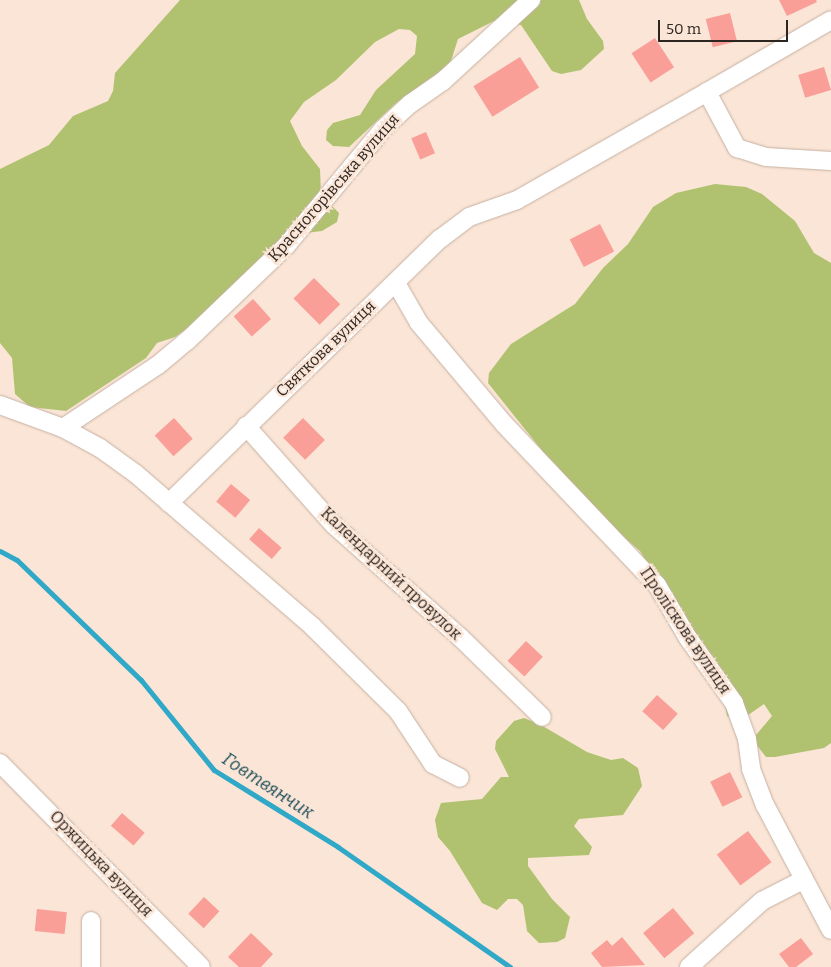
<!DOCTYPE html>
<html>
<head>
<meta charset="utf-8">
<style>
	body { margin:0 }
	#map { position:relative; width:831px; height:967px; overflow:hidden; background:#fae5d6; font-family:Bitter,serif }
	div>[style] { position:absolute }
	.forest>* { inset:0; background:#b0c26f }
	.stream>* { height:5px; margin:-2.5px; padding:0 2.5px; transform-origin:2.5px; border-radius:2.5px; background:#30a8c7 }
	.building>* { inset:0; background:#fa9e98; transform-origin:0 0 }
	.roads { filter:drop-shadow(0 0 1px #c5b0a2) drop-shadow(0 0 1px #c5b0a2) }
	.minor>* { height:18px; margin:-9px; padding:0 9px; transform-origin:9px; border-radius:9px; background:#fff }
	span { translate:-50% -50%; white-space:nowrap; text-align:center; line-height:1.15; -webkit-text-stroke:4.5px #fae5d6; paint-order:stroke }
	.street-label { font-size:16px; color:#2d2520 }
	.water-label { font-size:18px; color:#1b4c59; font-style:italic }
	.scale { position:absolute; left:658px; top:20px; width:130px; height:22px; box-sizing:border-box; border:2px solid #2d2520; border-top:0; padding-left:6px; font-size:15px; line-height:18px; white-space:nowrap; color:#2d2520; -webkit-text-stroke:4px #fae5d6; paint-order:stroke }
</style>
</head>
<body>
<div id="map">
	<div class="forest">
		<div style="clip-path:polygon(180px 0,579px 0,587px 19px,603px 41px,604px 49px,581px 70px,561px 74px,552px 71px,521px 25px,494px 21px,458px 39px,450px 64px,396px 103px,349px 147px,333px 146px,326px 140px,327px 130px,333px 123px,360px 115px,376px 90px,415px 54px,417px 36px,410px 30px,399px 29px,375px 42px,336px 80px,304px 102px,290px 121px,302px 146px,320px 169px,321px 195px,339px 213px,337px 222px,322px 231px,289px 235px,192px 325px,175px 337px,157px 343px,146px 358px,66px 411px,30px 407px,15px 394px,12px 358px,0 343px,0 169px,49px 145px,73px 116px,108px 101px,113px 91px,115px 73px)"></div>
		<div style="clip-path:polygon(715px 184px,746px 187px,762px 194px,795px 221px,814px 253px,831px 263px,831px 743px,824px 748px,775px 757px,766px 757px,756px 744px,756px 735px,772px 716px,764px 704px,741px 720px,727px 716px,721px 681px,705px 646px,663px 591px,640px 551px,585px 504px,488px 383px,489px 373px,511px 344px,575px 304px,603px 268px,628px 244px,653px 207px,676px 193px)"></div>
		<div style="clip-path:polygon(524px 718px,541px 725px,587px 752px,611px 760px,623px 758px,638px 768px,642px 786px,623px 815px,579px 819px,574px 826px,592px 847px,589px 855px,528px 858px,528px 866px,552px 899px,570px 917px,565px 938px,557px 942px,539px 943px,527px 931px,523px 905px,517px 899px,508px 899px,497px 910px,482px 903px,450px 851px,438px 837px,435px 820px,441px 803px,482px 799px,501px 777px,509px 777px,495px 749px,496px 741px,514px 721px)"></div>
	</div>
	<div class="stream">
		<div style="left:0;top:551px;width:19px;rotate:28deg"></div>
		<div style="left:17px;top:560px;width:173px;rotate:44.1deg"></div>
		<div style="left:141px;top:680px;width:116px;rotate:51deg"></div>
		<div style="left:214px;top:770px;width:146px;rotate:31.8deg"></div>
		<div style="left:338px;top:847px;width:210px;rotate:34.9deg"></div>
	</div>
	<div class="building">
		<div style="clip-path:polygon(779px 0,816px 0,817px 2px,787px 16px)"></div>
		<div style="left:730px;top:13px;width:29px;height:25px;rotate:76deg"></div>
		<div style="left:655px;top:38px;width:35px;height:28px;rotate:57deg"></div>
		<div style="left:520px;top:57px;width:36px;height:55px;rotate:58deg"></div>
		<div style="left:824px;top:67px;width:24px;height:27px;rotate:73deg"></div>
		<div style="left:426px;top:132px;width:23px;height:16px;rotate:67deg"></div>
		<div style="left:600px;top:224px;width:31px;height:34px;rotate:63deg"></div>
		<div style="left:314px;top:278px;width:37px;height:29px;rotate:45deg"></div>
		<div style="left:253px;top:299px;width:27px;height:26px;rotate:48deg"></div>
		<div style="left:174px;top:418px;width:28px;height:26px;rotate:48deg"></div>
		<div style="left:303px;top:418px;width:31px;height:28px;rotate:45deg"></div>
		<div style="left:231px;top:484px;width:25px;height:23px;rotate:40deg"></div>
		<div style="left:259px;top:528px;width:30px;height:15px;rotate:41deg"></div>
		<div style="left:526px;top:641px;width:23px;height:27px;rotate:43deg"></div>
		<div style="left:657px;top:695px;width:28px;height:22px;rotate:42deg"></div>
		<div style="left:730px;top:772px;width:28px;height:22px;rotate:64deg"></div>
		<div style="left:122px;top:813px;width:30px;height:17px;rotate:41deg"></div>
		<div style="left:748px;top:831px;width:39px;height:39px;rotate:53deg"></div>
		<div style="left:204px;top:897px;width:21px;height:23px;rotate:43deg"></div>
		<div style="left:673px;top:908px;width:33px;height:39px;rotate:50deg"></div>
		<div style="left:37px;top:909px;width:30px;height:22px;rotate:6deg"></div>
		<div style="clip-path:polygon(251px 933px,273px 954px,261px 967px,239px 967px,228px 957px)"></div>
		<div style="clip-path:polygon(622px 937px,645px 965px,602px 967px,591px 953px,607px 940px,612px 946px)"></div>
		<div style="clip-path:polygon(801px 938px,813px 954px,796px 967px,789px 967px,779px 954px)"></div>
	</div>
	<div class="roads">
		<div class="minor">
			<div style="left:707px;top:92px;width:143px;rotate:-30.1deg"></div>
			<div style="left:396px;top:283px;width:46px;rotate:60.1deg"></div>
			<div style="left:419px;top:323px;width:133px;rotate:49.9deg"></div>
			<div style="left:505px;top:425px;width:221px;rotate:46.5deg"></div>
			<div style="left:657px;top:585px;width:61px;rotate:59.7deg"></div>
			<div style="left:688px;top:638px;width:80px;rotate:54.7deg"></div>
			<div style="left:734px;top:703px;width:38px;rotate:70deg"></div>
			<div style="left:747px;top:739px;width:30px;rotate:82deg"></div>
			<div style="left:751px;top:769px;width:39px;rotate:69deg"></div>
			<div style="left:765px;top:805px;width:141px;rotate:62.2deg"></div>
			<div style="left:0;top:405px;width:67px;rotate:20.1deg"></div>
			<div style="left:63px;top:428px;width:42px;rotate:28.4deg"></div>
			<div style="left:100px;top:448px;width:44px;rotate:35.8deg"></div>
			<div style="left:136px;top:474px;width:233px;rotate:40.8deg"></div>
			<div style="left:312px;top:626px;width:121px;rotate:44.7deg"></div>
			<div style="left:398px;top:711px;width:64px;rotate:56.6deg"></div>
			<div style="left:433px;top:764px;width:30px;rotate:27deg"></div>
			<div style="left:246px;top:426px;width:132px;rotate:48.4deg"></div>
			<div style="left:334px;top:525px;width:170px;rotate:41.7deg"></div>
			<div style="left:461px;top:638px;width:113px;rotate:44.3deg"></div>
			<div style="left:63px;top:428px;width:114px;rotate:-33.6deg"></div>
			<div style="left:158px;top:365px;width:38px;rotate:-40deg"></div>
			<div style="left:187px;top:341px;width:137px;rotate:-43.8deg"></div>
			<div style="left:286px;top:246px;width:152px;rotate:-50.3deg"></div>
			<div style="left:383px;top:129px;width:37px;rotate:-43deg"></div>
			<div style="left:410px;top:104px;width:40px;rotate:-34.9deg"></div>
			<div style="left:443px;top:81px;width:120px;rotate:-42.6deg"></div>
			<div style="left:169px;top:503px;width:378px;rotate:-44.3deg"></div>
			<div style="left:440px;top:239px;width:36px;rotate:-37deg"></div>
			<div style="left:469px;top:217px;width:51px;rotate:-19.5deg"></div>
			<div style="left:517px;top:200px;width:219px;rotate:-29.6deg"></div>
			<div style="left:707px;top:92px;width:64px;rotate:61.8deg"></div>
			<div style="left:737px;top:148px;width:30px;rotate:17deg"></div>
			<div style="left:766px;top:157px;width:65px;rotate:3.5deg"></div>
			<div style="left:0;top:763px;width:286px;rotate:45.4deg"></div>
			<div style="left:91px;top:921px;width:46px;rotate:90deg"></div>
			<div style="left:689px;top:967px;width:98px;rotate:-42.1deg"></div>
			<div style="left:762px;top:901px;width:46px;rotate:-27.1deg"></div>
		</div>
	</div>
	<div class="street-label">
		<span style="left:334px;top:188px;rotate:-49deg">Красногорівська вулиця</span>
		<span style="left:326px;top:349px;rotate:-44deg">Святкова вулиця</span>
		<span style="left:391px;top:574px;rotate:43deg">Календарний провулок</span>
		<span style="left:685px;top:631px;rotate:56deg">Проліскова вулиця</span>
		<span style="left:101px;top:864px;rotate:46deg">Оржицька вулиця</span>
	</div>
	<div class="water-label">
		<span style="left:268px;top:786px;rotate:33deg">Говтвянчик</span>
	</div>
	<div class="scale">50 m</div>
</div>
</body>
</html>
